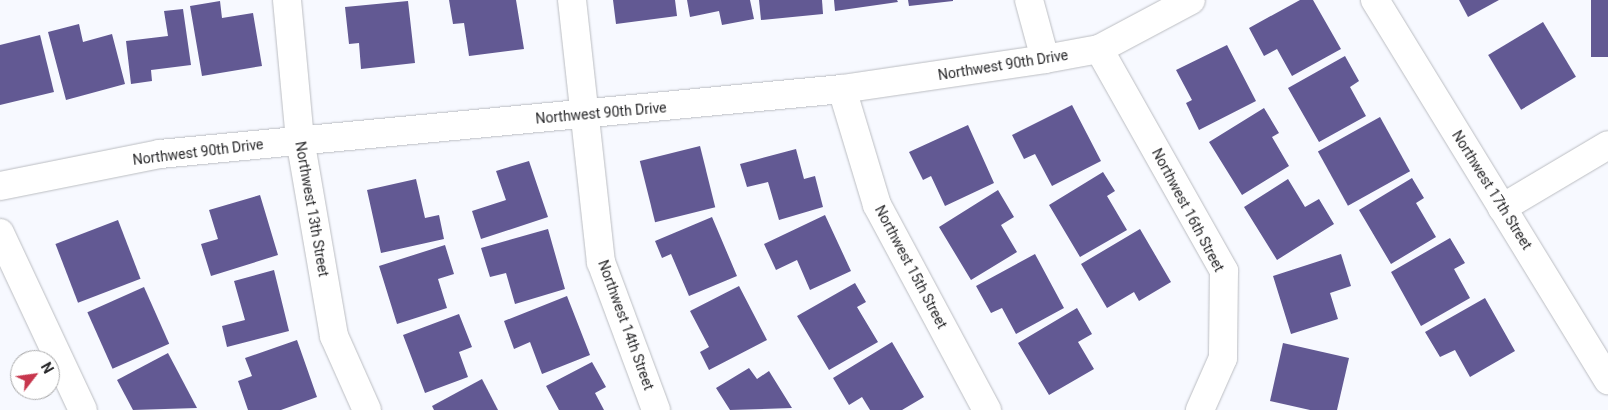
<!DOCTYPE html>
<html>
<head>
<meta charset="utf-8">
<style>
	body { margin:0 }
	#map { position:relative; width:1608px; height:410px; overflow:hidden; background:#f7f9ff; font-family:Roboto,sans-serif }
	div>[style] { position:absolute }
	.building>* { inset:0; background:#625993; transform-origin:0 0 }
	.roads { filter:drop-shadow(0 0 1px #bbbdc2) drop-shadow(0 0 1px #bbbdc2) }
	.minor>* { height:28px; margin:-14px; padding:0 14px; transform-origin:14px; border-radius:14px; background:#fff }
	span { translate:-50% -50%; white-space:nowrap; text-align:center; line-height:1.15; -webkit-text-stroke:5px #fff; paint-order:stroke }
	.street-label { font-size:14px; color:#29292b }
	.north { position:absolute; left:10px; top:350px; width:50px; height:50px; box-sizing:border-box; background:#fff; border:1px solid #a9a9aa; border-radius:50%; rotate:60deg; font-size:14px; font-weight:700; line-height:20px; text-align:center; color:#29292b }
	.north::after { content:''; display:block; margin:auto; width:18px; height:22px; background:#c7364d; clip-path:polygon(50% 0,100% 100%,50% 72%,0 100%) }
</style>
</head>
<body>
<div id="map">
	<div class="building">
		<div style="clip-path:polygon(449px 0,516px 0,524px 49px,469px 56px,464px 23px,453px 24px)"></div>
		<div style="clip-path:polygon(613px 0,675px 0,677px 16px,616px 24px)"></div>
		<div style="clip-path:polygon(687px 0,750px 0,754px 19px,722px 25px,719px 11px,690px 17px)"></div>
		<div style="clip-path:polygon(759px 0,822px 0,823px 14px,761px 20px)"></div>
		<div style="clip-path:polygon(834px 0,897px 0,898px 2px,835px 11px)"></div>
		<div style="clip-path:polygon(908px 0,953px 0,953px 1px,909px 6px)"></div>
		<div style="clip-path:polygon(1300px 0,1313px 0,1341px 49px,1292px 76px,1277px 49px,1264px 56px,1249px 28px)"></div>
		<div style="clip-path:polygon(1459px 0,1499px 0,1468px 17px)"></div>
		<div style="left:1591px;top:0;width:17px;height:57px"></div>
		<div style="clip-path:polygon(220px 1px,222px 18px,253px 13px,262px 66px,202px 76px,190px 6px)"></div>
		<div style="clip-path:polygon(408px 1px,415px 63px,361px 69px,359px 43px,349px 44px,345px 7px)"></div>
		<div style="clip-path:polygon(183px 9px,191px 65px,151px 70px,152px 81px,131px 84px,126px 41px,168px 36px,164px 11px)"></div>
		<div style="left:1543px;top:22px;width:64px;height:64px;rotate:59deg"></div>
		<div style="clip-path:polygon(79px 24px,83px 42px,112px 34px,125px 84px,66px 100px,48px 32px)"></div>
		<div style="clip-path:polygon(40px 35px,54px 92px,0 105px,0 45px)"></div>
		<div style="clip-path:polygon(1227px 45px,1256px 101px,1199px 130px,1186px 103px,1192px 100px,1176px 70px)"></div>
		<div style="clip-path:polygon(1345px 56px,1359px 81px,1350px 87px,1366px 116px,1319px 142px,1288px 88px)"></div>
		<div style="clip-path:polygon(1072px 105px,1101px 161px,1052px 186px,1035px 154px,1024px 159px,1012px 135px)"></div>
		<div style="clip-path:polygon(1264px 108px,1279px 133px,1272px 137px,1289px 166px,1242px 195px,1209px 142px)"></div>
		<div style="left:1380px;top:117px;width:62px;height:71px;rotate:61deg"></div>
		<div style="clip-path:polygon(968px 125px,994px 183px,945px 206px,931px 176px,923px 180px,909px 152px)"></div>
		<div style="left:700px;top:146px;width:63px;height:62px;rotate:76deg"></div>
		<div style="clip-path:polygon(796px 149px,804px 179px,815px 176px,823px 207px,779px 220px,768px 182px,747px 187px,740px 164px)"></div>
		<div style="clip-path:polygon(529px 161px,548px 217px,481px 239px,472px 211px,506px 200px,496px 171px)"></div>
		<div style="clip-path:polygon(1103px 172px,1115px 191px,1107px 196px,1127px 230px,1080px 257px,1049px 205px)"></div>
		<div style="clip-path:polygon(1412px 178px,1424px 198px,1416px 203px,1436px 237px,1391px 264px,1359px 210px)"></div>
		<div style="clip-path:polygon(416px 179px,425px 218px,439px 215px,444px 239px,381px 253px,367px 190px)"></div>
		<div style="clip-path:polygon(1288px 179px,1305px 207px,1319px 199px,1334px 224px,1277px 260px,1244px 207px)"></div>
		<div style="clip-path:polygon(998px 190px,1014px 217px,1001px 225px,1017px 252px,971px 280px,939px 227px)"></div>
		<div style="clip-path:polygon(260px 195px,278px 255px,211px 276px,201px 244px,218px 239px,209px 210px)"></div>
		<div style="clip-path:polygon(825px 215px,851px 271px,810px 290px,797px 260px,776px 270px,764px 244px)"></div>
		<div style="clip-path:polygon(712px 217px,737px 276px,689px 296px,671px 254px,662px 258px,655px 241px)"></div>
		<div style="left:118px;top:220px;width:63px;height:67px;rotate:69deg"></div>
		<div style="clip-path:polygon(548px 229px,565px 289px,515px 304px,506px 273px,490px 277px,481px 248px)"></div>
		<div style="clip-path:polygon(1140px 229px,1171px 282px,1139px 301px,1134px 292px,1107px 308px,1081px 264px)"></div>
		<div style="clip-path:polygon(1450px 238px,1465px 263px,1454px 269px,1470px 298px,1421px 326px,1391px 272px)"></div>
		<div style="clip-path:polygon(445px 245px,454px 274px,438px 279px,447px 308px,397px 324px,379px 266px)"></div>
		<div style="clip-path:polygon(1035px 254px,1064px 308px,1016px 334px,1002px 308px,991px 313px,976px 286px)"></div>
		<div style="clip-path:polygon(1341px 254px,1351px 286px,1330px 293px,1338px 319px,1291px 334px,1273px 276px)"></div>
		<div style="clip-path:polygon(274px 270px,289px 331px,227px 347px,222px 326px,245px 320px,234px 281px)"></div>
		<div style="clip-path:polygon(855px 283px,866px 302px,857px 307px,878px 342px,829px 370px,797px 316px)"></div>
		<div style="clip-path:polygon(739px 286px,767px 340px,709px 370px,700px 352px,709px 347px,690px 311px)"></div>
		<div style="left:144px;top:287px;width:62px;height:62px;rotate:66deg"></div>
		<div style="clip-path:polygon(567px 296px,590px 355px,542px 374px,530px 342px,514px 349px,504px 321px)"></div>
		<div style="clip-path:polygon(1485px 298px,1515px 351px,1470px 377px,1455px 350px,1440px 357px,1425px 332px)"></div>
		<div style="clip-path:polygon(1077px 308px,1092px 334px,1078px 342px,1094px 369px,1049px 395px,1018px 343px)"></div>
		<div style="clip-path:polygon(459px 314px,472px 347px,459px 352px,468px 377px,425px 393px,403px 335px)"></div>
		<div style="clip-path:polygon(297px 340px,317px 397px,281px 410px,248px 410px,238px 381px,252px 376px,245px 358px)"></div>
		<div style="clip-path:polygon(892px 342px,924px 397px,902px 410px,870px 410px,862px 397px,849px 405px,833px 378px)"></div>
		<div style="clip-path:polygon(1283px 343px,1349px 358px,1337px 410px,1310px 410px,1270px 401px)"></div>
		<div style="clip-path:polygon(168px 353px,197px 408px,133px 410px,117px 380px)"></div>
		<div style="clip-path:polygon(592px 362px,606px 387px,595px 393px,604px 410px,559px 410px,546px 386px)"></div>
		<div style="clip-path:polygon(749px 368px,757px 379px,769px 371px,792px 408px,730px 410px,716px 388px)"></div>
		<div style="clip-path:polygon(482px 379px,498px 410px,434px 410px,432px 406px)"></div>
	</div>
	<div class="roads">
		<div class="minor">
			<div style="left:287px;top:0;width:140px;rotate:84.7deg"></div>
			<div style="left:300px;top:139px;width:200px;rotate:80.2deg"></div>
			<div style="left:334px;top:336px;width:81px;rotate:66deg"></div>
			<div style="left:572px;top:0;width:264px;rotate:83.7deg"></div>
			<div style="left:601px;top:262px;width:158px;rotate:69.6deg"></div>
			<div style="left:1029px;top:0;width:61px;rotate:74.8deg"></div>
			<div style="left:1375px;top:0;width:446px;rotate:58.5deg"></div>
			<div style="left:1099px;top:49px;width:255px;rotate:60.6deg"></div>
			<div style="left:1224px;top:271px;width:87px;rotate:90.7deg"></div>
			<div style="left:1223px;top:358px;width:57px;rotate:113.9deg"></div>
			<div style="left:842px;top:89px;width:121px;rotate:73.2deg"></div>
			<div style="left:877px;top:205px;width:233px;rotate:61.8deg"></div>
			<div style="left:0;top:186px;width:163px;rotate:-11.3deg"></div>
			<div style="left:160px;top:154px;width:685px;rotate:-5.44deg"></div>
			<div style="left:842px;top:89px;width:205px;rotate:-8.4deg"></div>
			<div style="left:1045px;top:59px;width:55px;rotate:-10.5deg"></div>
			<div style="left:1099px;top:49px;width:104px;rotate:-28deg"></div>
			<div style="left:1502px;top:208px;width:123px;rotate:-30.7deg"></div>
			<div style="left:0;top:233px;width:195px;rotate:64.9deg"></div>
		</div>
	</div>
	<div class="street-label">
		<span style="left:1003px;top:65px;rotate:-9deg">Northwest 90th Drive</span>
		<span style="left:601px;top:113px;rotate:-5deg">Northwest 90th Drive</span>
		<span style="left:198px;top:152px;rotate:-7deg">Northwest 90th Drive</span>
		<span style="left:1492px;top:190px;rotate:58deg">Northwest 17th Street</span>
		<span style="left:312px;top:209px;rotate:80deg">Northwest 13th Street</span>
		<span style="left:1188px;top:210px;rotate:62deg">Northwest 16th Street</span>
		<span style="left:911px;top:267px;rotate:62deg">Northwest 15th Street</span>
		<span style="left:626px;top:325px;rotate:70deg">Northwest 14th Street</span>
	</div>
	<div class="north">N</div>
</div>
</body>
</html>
